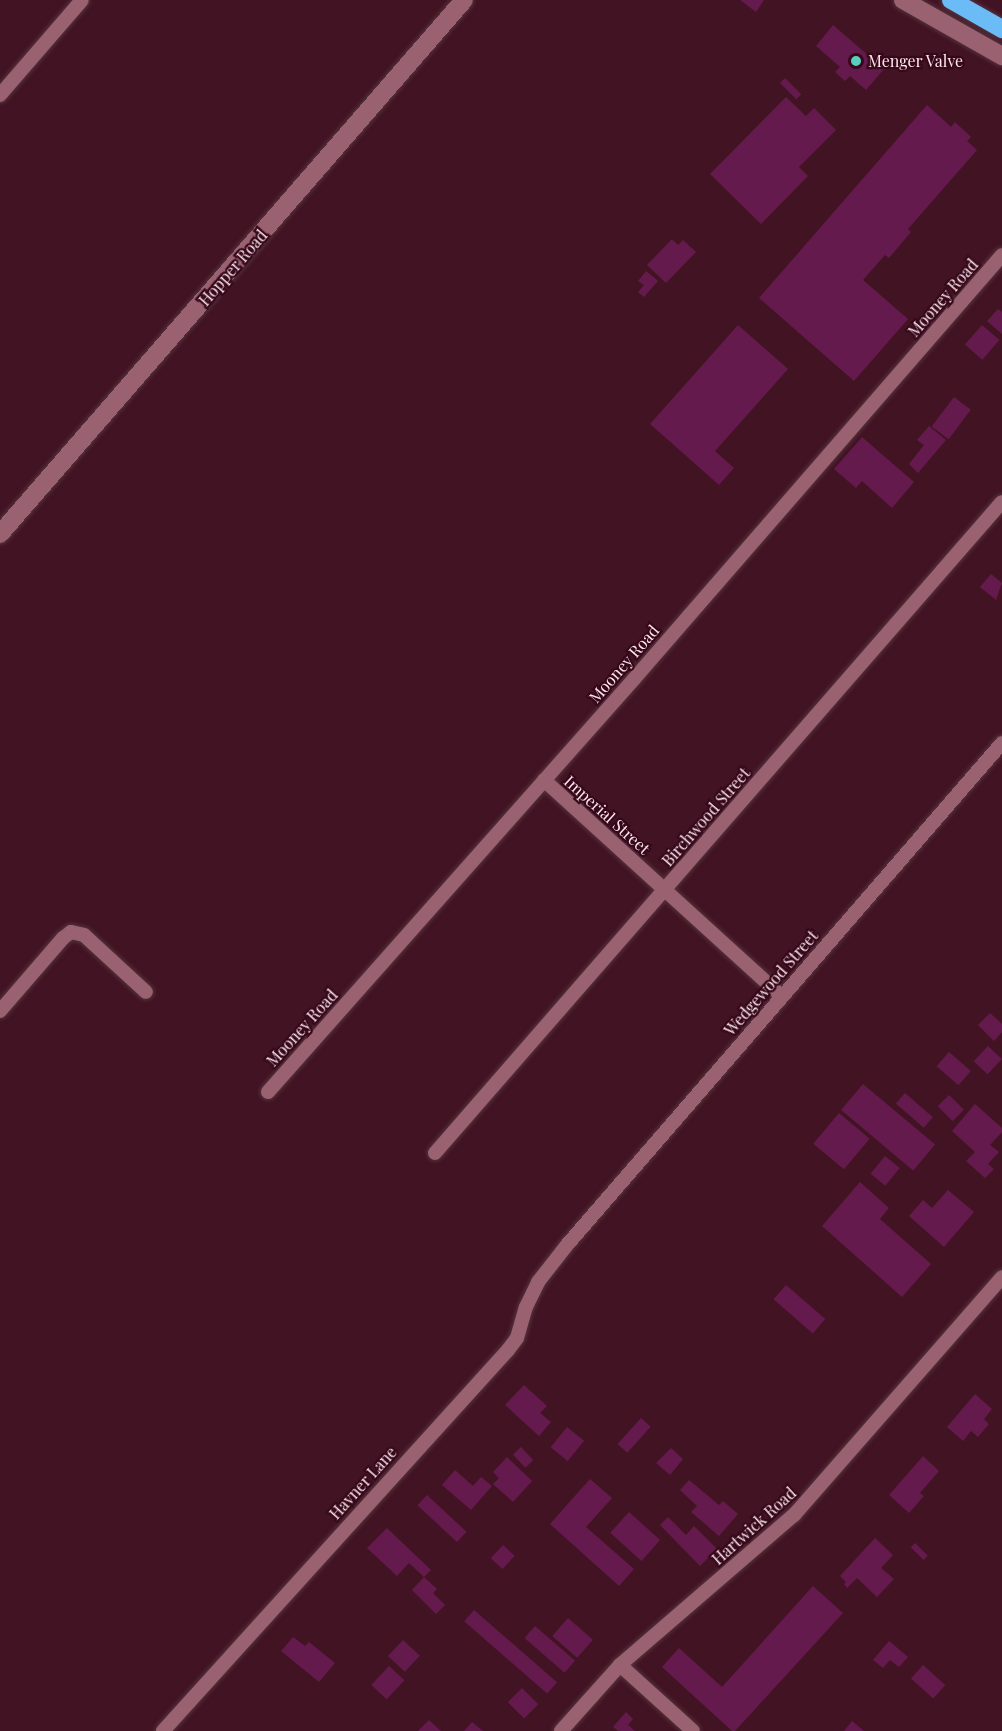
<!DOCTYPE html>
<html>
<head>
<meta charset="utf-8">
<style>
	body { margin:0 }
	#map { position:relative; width:1002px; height:1731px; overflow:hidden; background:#421323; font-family:"Playfair Display",serif }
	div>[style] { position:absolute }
	.building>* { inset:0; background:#651a4e; transform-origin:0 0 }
	.roads { filter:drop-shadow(0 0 2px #55333e) drop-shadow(0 0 2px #55333e) }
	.street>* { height:14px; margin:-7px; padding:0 7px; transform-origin:7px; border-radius:7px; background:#9a6271 }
	.secondary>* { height:18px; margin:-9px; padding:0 9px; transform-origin:9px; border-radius:9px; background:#9a6271 }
	.highway>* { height:18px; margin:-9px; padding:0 9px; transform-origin:9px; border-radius:9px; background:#6abbf6 }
	.dots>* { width:16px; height:16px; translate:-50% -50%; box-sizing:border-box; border:3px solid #37081a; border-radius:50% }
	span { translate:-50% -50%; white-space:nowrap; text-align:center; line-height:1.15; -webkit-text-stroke:4.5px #37081a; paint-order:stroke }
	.poi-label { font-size:16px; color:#fbe7ec }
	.left { translate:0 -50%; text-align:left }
	.street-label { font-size:16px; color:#fbe7ec }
</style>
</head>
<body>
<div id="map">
	<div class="building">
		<div style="clip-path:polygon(740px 0,764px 0,756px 12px)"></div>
		<div style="clip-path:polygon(833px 25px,884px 69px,866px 90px,850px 76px,845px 81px,835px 72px,840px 67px,816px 46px)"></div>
		<div style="left:785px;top:78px;width:23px;height:7px;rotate:45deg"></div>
		<div style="clip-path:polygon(786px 97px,806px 116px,814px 108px,836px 130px,799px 167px,808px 176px,761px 224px,710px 174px)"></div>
		<div style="clip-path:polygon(927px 105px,951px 127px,955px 122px,971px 137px,967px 141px,977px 150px,908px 229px,911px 232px,889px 258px,885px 255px,863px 280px,908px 319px,854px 381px,759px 298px)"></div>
		<div style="clip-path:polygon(672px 239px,678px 245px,683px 240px,696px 252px,666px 283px,647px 265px)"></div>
		<div style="clip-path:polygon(646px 271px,658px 281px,644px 297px,638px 292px,644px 285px,638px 281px)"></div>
		<div style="clip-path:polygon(998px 309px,1002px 312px,1002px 334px,987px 321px)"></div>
		<div style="clip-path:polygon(738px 325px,788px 369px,715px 451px,734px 468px,719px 485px,650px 424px)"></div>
		<div style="left:982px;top:325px;width:23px;height:26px;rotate:41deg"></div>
		<div style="left:954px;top:397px;width:21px;height:37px;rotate:37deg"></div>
		<div style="clip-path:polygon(929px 426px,946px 440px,918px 473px,909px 464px,924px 445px,917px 440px)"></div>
		<div style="clip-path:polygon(862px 437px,914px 482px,892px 508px,862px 481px,856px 488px,834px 469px)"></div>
		<div style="clip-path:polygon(991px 574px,1002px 583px,996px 600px,980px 587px)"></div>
		<div style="clip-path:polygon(990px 1013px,1002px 1024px,1002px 1032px,994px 1041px,978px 1025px)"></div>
		<div style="left:988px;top:1046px;width:19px;height:21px;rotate:43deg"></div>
		<div style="left:949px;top:1052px;width:29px;height:19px;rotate:41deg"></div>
		<div style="left:863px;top:1084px;width:94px;height:34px;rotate:40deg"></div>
		<div style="left:905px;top:1093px;width:37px;height:14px;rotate:41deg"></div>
		<div style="left:949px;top:1095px;width:21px;height:16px;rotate:45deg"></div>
		<div style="clip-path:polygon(975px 1104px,1002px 1128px,1002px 1132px,990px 1145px,999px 1152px,988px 1164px,994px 1169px,985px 1178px,966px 1161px,975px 1152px,952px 1131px)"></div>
		<div style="left:839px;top:1113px;width:40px;height:40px;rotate:40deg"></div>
		<div style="left:885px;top:1156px;width:19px;height:23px;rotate:39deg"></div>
		<div style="clip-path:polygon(860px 1182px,889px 1208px,880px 1219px,931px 1264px,902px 1297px,822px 1226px)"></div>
		<div style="clip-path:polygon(948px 1190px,974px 1212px,944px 1247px,909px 1216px,923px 1200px,932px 1208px)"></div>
		<div style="left:786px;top:1285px;width:52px;height:19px;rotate:41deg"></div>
		<div style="clip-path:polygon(524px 1385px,547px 1406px,540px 1413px,551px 1422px,539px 1436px,505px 1405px)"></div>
		<div style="clip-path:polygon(975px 1394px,992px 1409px,984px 1419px,989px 1424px,978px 1437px,971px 1431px,963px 1441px,947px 1427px)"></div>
		<div style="left:641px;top:1418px;width:13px;height:35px;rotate:42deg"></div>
		<div style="left:567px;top:1427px;width:22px;height:26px;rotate:39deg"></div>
		<div style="left:521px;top:1447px;width:18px;height:11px;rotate:47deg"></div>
		<div style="clip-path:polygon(671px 1448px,683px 1459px,670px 1475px,656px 1463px)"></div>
		<div style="clip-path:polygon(923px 1456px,939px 1471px,920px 1493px,924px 1496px,909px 1513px,889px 1495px)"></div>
		<div style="clip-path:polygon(507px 1457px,532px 1481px,513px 1502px,493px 1484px,499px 1478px,493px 1472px)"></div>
		<div style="clip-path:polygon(455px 1470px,473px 1486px,481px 1477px,492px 1486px,471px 1510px,442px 1485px)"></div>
		<div style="clip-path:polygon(590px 1479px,612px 1498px,586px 1527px,634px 1569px,619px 1586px,550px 1524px)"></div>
		<div style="clip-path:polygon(689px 1480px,719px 1505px,723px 1501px,738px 1514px,719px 1536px,691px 1512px,697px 1506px,680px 1490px)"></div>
		<div style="left:427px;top:1495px;width:54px;height:14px;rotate:43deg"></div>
		<div style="left:629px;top:1512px;width:42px;height:28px;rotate:42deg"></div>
		<div style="clip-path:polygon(668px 1517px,686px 1535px,694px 1526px,717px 1549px,700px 1566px,660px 1525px)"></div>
		<div style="clip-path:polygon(387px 1528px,431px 1570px,424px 1577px,409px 1563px,397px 1576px,367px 1548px)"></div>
		<div style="clip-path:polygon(875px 1538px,893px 1555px,881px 1568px,894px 1579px,877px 1597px,857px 1578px,847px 1588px,844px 1584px,846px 1582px,840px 1576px)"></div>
		<div style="left:915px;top:1543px;width:18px;height:6px;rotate:45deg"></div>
		<div style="left:503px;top:1545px;width:16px;height:18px;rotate:43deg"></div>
		<div style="clip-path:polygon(424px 1577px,437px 1589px,433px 1593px,445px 1605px,436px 1614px,412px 1590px)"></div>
		<div style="clip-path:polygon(813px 1586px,843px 1613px,735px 1731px,732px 1731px,662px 1667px,679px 1648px,722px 1687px)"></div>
		<div style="left:474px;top:1610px;width:110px;height:15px;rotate:41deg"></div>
		<div style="left:568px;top:1618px;width:33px;height:24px;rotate:41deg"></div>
		<div style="left:535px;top:1626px;width:53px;height:16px;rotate:41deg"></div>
		<div style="clip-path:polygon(293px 1637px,305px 1646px,309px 1642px,335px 1663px,319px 1682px,281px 1651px)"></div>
		<div style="left:403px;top:1640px;width:23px;height:22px;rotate:43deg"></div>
		<div style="clip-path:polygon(889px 1641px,908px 1657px,899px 1667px,890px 1660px,883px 1668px,873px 1660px)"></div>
		<div style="left:923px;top:1665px;width:30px;height:18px;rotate:42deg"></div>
		<div style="left:389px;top:1666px;width:21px;height:26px;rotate:43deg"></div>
		<div style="left:522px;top:1688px;width:23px;height:20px;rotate:45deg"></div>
		<div style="clip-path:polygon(626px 1712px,633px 1719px,628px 1725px,635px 1731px,618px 1731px,613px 1727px)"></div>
		<div style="clip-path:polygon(429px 1720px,441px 1731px,418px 1731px)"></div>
		<div style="clip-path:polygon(852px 1721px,864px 1731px,844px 1731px)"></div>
		<div style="clip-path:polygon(472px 1722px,483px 1731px,464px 1731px)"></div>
	</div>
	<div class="roads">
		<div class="street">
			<div style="left:0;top:95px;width:125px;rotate:-49.2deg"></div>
			<div style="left:544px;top:780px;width:321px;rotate:42.3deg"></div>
			<div style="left:0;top:1011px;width:96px;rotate:-49.2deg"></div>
			<div style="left:63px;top:938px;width:10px;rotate:-37deg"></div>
			<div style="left:71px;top:932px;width:13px;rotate:13deg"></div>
			<div style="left:84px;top:935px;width:84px;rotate:42.6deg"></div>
			<div style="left:268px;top:1092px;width:552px;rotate:-48.45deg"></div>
			<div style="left:634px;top:679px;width:561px;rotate:-49.04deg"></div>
			<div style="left:435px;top:1153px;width:863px;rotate:-48.95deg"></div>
			<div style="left:620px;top:1665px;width:98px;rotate:42.1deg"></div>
			<div style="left:163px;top:1731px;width:514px;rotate:-47.84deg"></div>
			<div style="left:508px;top:1350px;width:15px;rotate:-53deg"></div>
			<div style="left:517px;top:1338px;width:32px;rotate:-74deg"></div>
			<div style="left:526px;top:1307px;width:28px;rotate:-64deg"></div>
			<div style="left:538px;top:1282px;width:47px;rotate:-51.9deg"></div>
			<div style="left:567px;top:1245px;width:664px;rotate:-49.09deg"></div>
			<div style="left:561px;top:1731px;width:89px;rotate:-48.2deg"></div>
			<div style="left:620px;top:1665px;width:230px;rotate:-40.8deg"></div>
			<div style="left:794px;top:1515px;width:316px;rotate:-48.8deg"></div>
		</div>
		<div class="secondary">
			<div style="left:903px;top:0;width:114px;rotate:29.5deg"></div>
			<div style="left:0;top:534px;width:707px;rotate:-49.01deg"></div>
		</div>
		<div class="highway">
			<div style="left:951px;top:0;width:59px;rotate:29.6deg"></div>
		</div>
	</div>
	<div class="dots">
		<div style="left:856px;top:61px;background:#5acebd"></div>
	</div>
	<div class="poi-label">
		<span class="left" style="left:868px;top:61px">Menger Valve</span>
	</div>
	<div class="street-label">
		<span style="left:233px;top:268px;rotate:-49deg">Hopper Road</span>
		<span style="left:943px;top:298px;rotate:-49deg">Mooney Road</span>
		<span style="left:624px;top:664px;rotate:-49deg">Mooney Road</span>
		<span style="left:607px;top:815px;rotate:42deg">Imperial Street</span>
		<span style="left:706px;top:817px;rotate:-49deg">Birchwood Street</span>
		<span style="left:771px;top:983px;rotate:-49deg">Wedgewood Street</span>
		<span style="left:302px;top:1028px;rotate:-48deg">Mooney Road</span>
		<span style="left:363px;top:1483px;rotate:-48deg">Havner Lane</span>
		<span style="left:754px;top:1526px;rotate:-42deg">Hartwick Road</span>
	</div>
</div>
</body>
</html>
